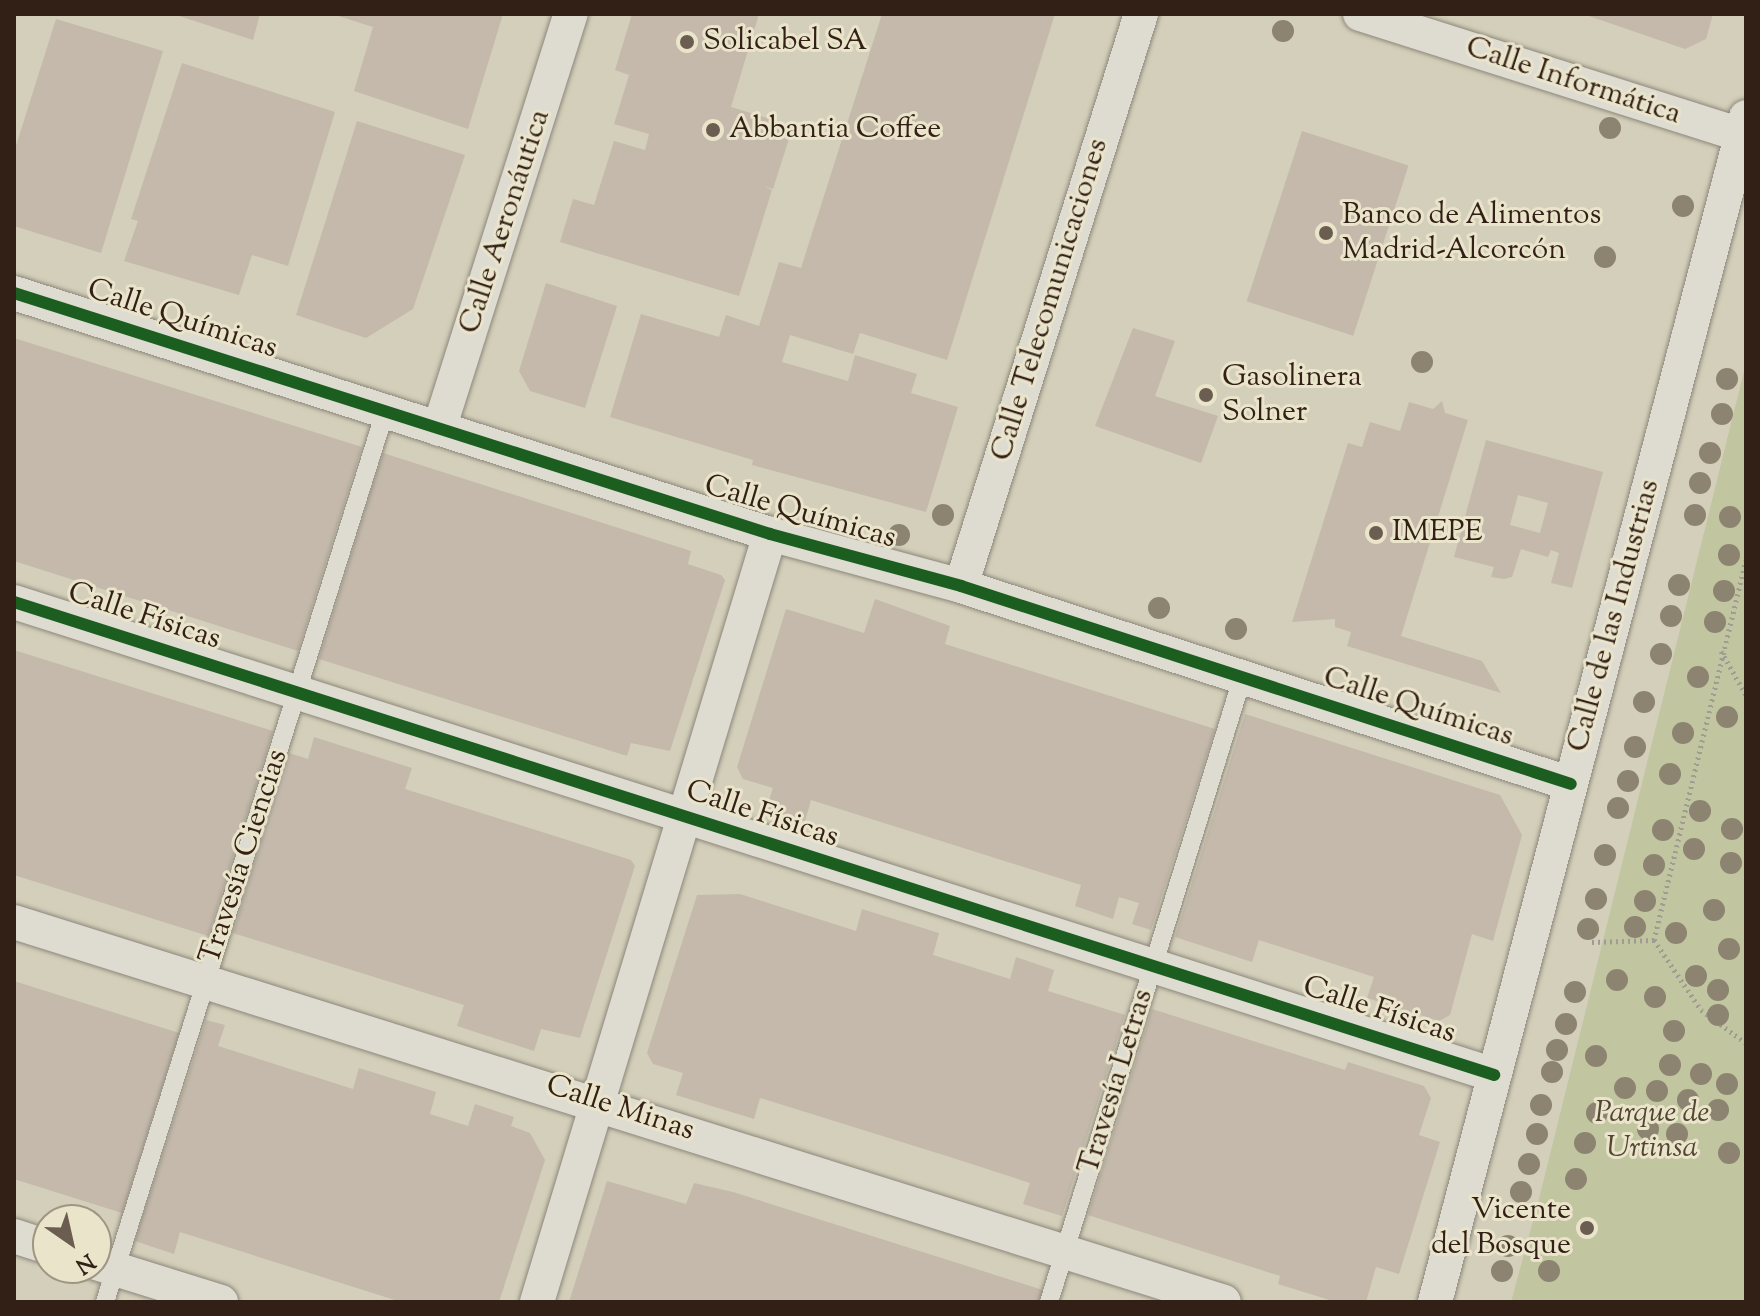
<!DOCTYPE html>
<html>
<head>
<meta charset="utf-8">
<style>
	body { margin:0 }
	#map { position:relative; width:1760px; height:1316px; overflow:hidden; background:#d4cfba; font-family:"Sorts Mill Goudy",serif }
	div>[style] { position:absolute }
	.green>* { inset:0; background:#c1c5a0 }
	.building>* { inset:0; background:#c4b9ab; transform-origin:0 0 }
	.path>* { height:5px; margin-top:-2.5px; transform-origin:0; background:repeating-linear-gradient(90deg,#a09c93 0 2px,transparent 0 6px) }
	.roads { filter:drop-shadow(0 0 2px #8c877b) drop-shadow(0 0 2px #8c877b) }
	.service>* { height:18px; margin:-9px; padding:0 9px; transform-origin:9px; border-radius:9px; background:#dedcd1 }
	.minor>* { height:34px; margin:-17px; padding:0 17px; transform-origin:17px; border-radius:17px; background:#dedcd1 }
	.cycleway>* { height:12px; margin:-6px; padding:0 6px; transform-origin:6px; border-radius:6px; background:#1b5e20 }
	.trees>* { width:22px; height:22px; margin:-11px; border-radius:50%; background:#8c8470 }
	.dots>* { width:22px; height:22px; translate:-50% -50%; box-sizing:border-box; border:4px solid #eae4cb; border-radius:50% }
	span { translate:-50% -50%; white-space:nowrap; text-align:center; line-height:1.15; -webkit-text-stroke:6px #eae4cb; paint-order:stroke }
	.poi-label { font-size:30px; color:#321f16 }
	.left { translate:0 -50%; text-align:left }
	.right { translate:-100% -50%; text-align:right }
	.street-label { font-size:30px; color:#321f16 }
	.park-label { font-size:30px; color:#524633; font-style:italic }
	.frame { position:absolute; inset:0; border:16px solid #321f16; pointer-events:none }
	.north { position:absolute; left:32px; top:1204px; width:80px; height:80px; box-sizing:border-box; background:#eae4cb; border:2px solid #a09583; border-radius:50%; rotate:146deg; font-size:22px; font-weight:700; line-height:32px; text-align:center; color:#321f16 }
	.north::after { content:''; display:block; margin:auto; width:28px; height:36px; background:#6b5d4f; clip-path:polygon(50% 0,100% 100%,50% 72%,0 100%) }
</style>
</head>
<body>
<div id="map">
	<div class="green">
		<div style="clip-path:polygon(1746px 363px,1746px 1302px,1511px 1302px,1538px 1203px)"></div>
	</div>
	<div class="building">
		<div style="clip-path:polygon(173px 14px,260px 14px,253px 40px)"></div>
		<div style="clip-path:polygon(332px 14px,503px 14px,468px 129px,354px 91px,373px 27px)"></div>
		<div style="clip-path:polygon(632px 14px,759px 14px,731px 107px,793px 126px,773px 189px,764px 186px,772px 190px,739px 296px,560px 242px,573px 199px,594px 205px,614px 141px,645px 150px,649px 134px,614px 124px,629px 75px,615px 70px)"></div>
		<div style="clip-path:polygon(882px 14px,1055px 14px,947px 360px,860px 333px,853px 354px,790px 335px,782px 362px,848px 381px,855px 355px,917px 374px,911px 393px,958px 407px,926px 512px,752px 465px,753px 460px,610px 417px,641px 314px,719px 337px,726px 315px,759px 326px,779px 262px,801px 268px)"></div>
		<div style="clip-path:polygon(1583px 14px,1713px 14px,1706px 39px,1685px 49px)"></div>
		<div style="clip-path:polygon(56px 19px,163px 51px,101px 253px,14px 226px,14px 152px)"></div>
		<div style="clip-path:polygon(182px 63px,335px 112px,288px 266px,252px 255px,239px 295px,124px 261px,138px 221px,131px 219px)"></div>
		<div style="clip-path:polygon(357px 121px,465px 155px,413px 309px,366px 338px,296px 315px)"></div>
		<div style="left:1302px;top:131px;width:112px;height:179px;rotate:18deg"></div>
		<div style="clip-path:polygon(546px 283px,617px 306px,585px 408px,530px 391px,519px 371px)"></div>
		<div style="clip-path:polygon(1133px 328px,1175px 341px,1155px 396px,1218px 416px,1201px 463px,1095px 426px)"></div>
		<div style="clip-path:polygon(14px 338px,362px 447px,298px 651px,14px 561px)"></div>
		<div style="clip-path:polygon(1442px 401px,1445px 413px,1468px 420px,1401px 636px,1482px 661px,1501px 693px,1347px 646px,1351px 632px,1335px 627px,1335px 619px,1292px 622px,1348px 443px,1362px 447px,1370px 422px,1400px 431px,1409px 402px,1433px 409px)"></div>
		<div style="clip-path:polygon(evenodd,1486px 440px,1603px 472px,1572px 588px,1551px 583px,1559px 553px,1551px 550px,1548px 557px,1521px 549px,1512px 577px,1504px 579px,1491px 577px,1494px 567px,1454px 557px,1486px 440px,1518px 495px,1548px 503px,1540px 533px,1510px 525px,1518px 495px)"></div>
		<div style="clip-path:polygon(383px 453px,691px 551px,688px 564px,721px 575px,725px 580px,670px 751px,631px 743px,627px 756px,319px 659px)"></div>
		<div style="clip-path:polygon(875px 599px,950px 626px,945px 644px,1215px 729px,1151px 930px,1132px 924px,1139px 903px,1119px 897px,1113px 919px,1075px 906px,1081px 885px,811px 800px,805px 821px,766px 809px,773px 788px,743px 779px,737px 767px,786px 609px,864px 633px)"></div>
		<div style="clip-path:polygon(14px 650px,273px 731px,208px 936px,14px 875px)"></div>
		<div style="clip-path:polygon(1245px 714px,1500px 795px,1522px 835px,1493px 941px,1472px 934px,1450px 1015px,1439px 1021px,1367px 998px,1374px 977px,1259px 940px,1252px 962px,1175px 937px)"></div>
		<div style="clip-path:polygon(314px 737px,412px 768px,405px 789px,631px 860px,635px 866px,580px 1038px,541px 1029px,534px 1051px,457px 1026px,464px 1005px,233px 933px,289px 753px,308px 759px)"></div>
		<div style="clip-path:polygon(740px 894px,856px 931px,862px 909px,939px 933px,933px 955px,1010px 979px,1016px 957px,1054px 970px,1048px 991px,1125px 1015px,1062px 1216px,1023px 1204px,1030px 1183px,953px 1158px,760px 1098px,754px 1119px,676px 1095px,683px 1073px,653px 1064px,647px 1053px,697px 895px)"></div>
		<div style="clip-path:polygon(14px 981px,179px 1033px,122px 1213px,14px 1179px)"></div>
		<div style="clip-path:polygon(1152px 1009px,1345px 1070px,1348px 1062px,1424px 1086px,1431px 1098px,1419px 1135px,1440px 1142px,1399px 1274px,1376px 1267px,1366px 1302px,1336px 1302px,1278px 1284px,1280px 1276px,1088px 1215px)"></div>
		<div style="clip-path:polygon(206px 1020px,225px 1025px,218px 1046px,353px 1089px,359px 1068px,436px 1092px,430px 1114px,468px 1126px,475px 1104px,514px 1117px,511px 1126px,530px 1133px,545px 1160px,499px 1302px,401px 1302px,180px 1232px,174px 1254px,135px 1241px)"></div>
		<div style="clip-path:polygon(607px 1181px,686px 1204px,694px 1183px,733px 1192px,1046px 1291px,1042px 1302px,569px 1302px)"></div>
	</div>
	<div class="path">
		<div style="left:1721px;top:651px;width:51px;rotate:60.4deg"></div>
		<div style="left:1654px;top:940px;width:84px;rotate:56.1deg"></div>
		<div style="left:1701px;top:1010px;width:56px;rotate:36.3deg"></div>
		<div style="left:1592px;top:942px;width:62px;rotate:-1.8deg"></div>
		<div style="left:1654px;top:940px;width:391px;rotate:-76.4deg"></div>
	</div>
	<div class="roads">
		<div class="service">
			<div style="left:105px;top:1302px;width:933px;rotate:-72.54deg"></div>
			<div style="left:1049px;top:1302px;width:652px;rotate:-72.79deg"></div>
		</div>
		<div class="minor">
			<div style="left:1360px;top:14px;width:400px;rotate:17.6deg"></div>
			<div style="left:14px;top:293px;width:793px;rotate:17.68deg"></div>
			<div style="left:770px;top:534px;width:198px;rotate:15.2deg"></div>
			<div style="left:961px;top:586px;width:641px;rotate:17.98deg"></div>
			<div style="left:439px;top:429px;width:435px;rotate:-72.4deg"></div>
			<div style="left:961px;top:586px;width:600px;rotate:-72.53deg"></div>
			<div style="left:14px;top:602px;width:1554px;rotate:17.72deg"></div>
			<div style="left:14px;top:922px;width:1268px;rotate:17.43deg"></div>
			<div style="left:14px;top:1236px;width:36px;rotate:18deg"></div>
			<div style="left:96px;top:1263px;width:131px;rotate:17.3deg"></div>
			<div style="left:537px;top:1302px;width:803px;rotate:-73.12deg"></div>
			<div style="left:1435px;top:1302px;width:1225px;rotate:-75.29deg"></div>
		</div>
	</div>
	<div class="cycleway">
		<div style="left:14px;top:293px;width:793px;rotate:17.68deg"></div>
		<div style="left:770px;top:534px;width:198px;rotate:15.2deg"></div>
		<div style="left:961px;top:586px;width:641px;rotate:17.98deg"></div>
		<div style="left:14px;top:602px;width:1554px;rotate:17.72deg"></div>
	</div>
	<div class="trees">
		<div style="left:1283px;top:31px"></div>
		<div style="left:1610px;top:128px"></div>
		<div style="left:1683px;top:206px"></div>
		<div style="left:1605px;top:257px"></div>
		<div style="left:1422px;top:362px"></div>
		<div style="left:1727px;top:379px"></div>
		<div style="left:1722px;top:414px"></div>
		<div style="left:1710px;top:453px"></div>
		<div style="left:1700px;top:483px"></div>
		<div style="left:943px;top:515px"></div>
		<div style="left:1695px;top:515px"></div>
		<div style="left:1730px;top:517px"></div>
		<div style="left:899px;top:535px"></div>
		<div style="left:1729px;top:555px"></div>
		<div style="left:1679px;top:585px"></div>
		<div style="left:1724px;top:591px"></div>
		<div style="left:1159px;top:608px"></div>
		<div style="left:1671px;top:616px"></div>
		<div style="left:1715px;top:622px"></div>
		<div style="left:1236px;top:629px"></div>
		<div style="left:1661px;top:654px"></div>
		<div style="left:1698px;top:677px"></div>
		<div style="left:1644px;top:702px"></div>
		<div style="left:1727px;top:717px"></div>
		<div style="left:1683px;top:733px"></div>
		<div style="left:1635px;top:747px"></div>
		<div style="left:1670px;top:774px"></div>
		<div style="left:1628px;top:781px"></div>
		<div style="left:1618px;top:808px"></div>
		<div style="left:1700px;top:811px"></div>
		<div style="left:1732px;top:829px"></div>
		<div style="left:1663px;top:830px"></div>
		<div style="left:1694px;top:849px"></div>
		<div style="left:1605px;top:855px"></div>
		<div style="left:1731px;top:863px"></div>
		<div style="left:1654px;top:865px"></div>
		<div style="left:1596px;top:899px"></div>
		<div style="left:1645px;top:901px"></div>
		<div style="left:1714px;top:910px"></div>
		<div style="left:1635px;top:927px"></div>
		<div style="left:1588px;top:929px"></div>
		<div style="left:1676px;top:933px"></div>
		<div style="left:1729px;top:949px"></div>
		<div style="left:1696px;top:976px"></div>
		<div style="left:1617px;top:980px"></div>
		<div style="left:1718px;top:990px"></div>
		<div style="left:1575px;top:992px"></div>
		<div style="left:1655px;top:997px"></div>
		<div style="left:1718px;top:1015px"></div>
		<div style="left:1566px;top:1024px"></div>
		<div style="left:1674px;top:1031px"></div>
		<div style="left:1557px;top:1050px"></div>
		<div style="left:1596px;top:1056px"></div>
		<div style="left:1670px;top:1065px"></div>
		<div style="left:1552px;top:1072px"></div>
		<div style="left:1701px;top:1074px"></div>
		<div style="left:1727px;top:1084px"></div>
		<div style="left:1625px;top:1088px"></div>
		<div style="left:1657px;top:1091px"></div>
		<div style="left:1688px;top:1100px"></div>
		<div style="left:1541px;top:1105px"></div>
		<div style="left:1718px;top:1110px"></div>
		<div style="left:1597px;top:1113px"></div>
		<div style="left:1648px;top:1129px"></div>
		<div style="left:1537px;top:1134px"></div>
		<div style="left:1677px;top:1134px"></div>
		<div style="left:1585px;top:1143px"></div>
		<div style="left:1729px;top:1153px"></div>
		<div style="left:1529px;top:1164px"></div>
		<div style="left:1576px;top:1179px"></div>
		<div style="left:1521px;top:1192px"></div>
		<div style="left:1508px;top:1246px"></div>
		<div style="left:1502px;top:1271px"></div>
		<div style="left:1549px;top:1271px"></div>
	</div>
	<div class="dots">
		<div style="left:687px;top:42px;background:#6b5d4f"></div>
		<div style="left:713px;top:130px;background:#6b5d4f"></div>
		<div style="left:1326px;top:233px;background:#6b5d4f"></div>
		<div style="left:1206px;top:395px;background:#6b5d4f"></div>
		<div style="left:1376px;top:533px;background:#6b5d4f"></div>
		<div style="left:1587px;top:1228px;background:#6b5d4f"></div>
	</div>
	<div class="poi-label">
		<span class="left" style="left:703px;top:42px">Solicabel SA</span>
		<span class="left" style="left:729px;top:130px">Abbantia Coffee</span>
		<span class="left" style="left:1342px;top:233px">Banco de Alimentos<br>Madrid-Alcorcón</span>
		<span class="left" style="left:1222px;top:395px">Gasolinera<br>Solner</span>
		<span class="left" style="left:1392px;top:533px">IMEPE</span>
		<span class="right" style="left:1571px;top:1228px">Vicente<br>del Bosque</span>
	</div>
	<div class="street-label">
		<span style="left:1573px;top:82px;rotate:18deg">Calle Informática</span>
		<span style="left:506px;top:222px;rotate:-72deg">Calle Aeronáutica</span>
		<span style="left:1051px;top:300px;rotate:-73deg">Calle Telecomunicaciones</span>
		<span style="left:182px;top:320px;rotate:18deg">Calle Químicas</span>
		<span style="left:800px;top:513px;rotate:16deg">Calle Químicas</span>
		<span style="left:1615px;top:616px;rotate:-75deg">Calle de las Industrias</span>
		<span style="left:144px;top:617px;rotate:18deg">Calle Físicas</span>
		<span style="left:1418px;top:708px;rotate:18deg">Calle Químicas</span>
		<span style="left:762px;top:815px;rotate:18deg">Calle Físicas</span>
		<span style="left:245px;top:857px;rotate:-72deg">Travesía Ciencias</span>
		<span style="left:1379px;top:1011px;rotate:18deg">Calle Físicas</span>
		<span style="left:1117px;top:1082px;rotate:-73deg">Travesía Letras</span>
		<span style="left:620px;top:1109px;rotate:18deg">Calle Minas</span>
	</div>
	<div class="park-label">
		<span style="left:1652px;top:1131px">Parque de<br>Urtinsa</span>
	</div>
	<div class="frame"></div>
	<div class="north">N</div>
</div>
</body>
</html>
